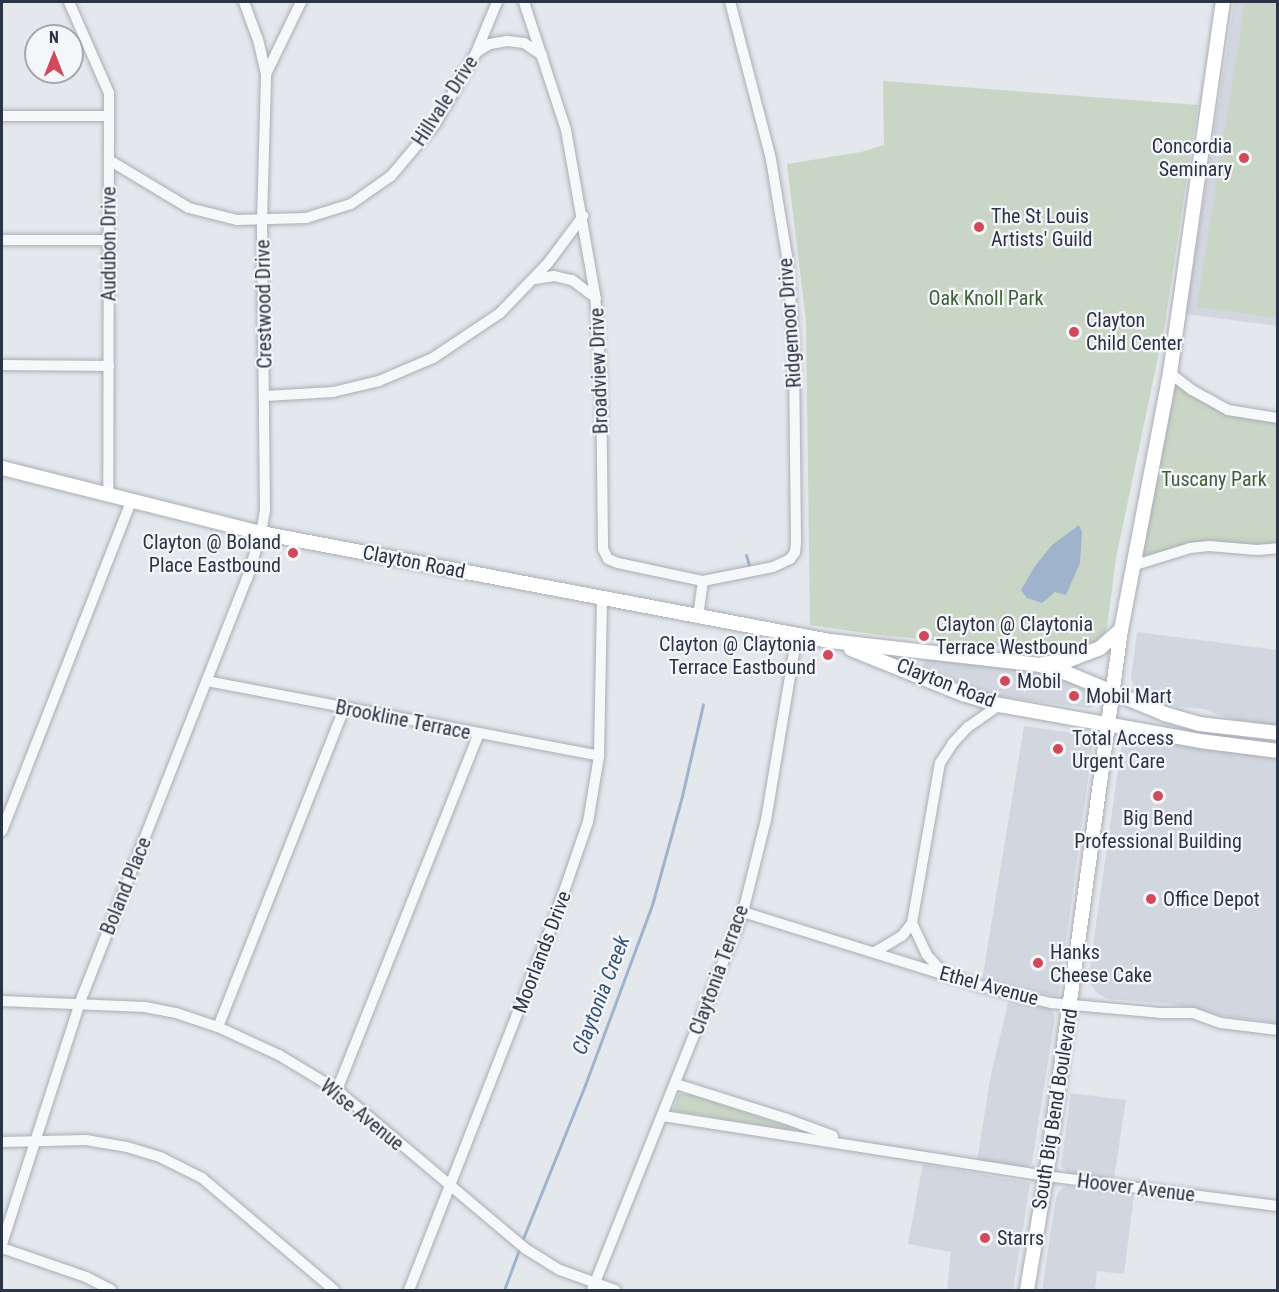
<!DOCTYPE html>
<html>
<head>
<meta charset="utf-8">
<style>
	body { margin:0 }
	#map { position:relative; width:1279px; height:1292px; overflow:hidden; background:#e4e7ec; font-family:"Roboto Condensed",sans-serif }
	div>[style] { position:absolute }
	.built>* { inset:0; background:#d2d6de }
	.green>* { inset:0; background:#c9d6c5 }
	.water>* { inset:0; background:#9fb4cc }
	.stream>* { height:3px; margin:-1.5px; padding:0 1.5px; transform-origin:1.5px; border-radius:1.5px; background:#9fb4cc }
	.roads { filter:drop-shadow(0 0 2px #a9aeb7) drop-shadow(0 0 2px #a9aeb7) }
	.minor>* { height:10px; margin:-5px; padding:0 5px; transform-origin:5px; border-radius:5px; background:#f7f8fa }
	.major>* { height:14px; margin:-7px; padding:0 7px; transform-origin:7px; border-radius:7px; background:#fff }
	.dots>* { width:16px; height:16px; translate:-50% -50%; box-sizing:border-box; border:3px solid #f4f6f9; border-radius:50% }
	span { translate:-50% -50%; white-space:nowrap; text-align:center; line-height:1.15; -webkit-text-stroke:4.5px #f4f6f9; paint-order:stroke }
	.street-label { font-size:20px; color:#2b3445 }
	.poi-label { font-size:20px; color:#2b3445 }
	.right { translate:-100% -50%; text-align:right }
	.left { translate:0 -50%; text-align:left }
	.park-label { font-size:20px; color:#3f6138 }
	.water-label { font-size:21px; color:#34527a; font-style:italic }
	.frame { position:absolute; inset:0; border:3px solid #2b3445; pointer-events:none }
	.north { position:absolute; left:24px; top:24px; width:60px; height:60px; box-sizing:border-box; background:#f4f6f9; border:2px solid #a4a8b1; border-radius:50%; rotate:0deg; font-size:16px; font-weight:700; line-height:24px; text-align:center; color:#2b3445 }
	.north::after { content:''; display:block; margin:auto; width:21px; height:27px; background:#d1495b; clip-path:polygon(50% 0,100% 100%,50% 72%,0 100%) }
</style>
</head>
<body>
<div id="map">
	<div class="built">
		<div style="clip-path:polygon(1234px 2px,1277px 2px,1277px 326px,1186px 314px)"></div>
		<div style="clip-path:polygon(1137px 632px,1277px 650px,1277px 726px,1230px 719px,1204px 709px,1162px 705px,1136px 693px,1131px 677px)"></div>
		<div style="clip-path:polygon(927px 658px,1051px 674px,1095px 692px,1098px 701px,1093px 708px,1086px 708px,988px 695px,925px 669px,922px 666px)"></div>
		<div style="clip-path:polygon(1024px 726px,1088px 735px,1093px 742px,1059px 994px,1056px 996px,982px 980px)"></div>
		<div style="clip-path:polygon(1133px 739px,1277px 757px,1277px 1023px,1225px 1016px,1171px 1004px,1108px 999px,1098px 994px,1088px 981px,1121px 749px,1124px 743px)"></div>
		<div style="clip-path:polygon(1009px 999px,1051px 1009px,1055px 1017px,1032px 1163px,1024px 1168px,977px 1161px,991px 1074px)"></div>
		<div style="clip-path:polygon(1071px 1093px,1126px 1100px,1114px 1178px,1069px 1173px,1061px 1166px)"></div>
		<div style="clip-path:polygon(923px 1164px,1027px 1182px,1030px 1184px,1013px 1290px,947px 1290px,951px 1252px,908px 1244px)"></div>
		<div style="clip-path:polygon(1067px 1186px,1134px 1195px,1124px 1274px,1097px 1271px,1095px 1290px,1042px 1290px,1056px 1198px,1060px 1190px)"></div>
	</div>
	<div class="green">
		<div style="clip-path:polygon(1245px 2px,1277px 2px,1278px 193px,1274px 198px,1278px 209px,1277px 318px,1197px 307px)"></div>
		<div style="clip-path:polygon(883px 81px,1198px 105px,1165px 324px,1116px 558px,1107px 628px,1100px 642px,1070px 653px,879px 635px,810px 625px,806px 321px,787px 164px,861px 152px,884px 145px)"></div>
		<div style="clip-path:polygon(1170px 373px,1224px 407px,1277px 418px,1277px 548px,1209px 546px,1132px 566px)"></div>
		<div style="clip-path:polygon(681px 1094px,689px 1094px,790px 1127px,788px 1130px,673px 1111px,678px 1095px)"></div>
	</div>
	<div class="water">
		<div style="clip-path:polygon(1079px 525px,1082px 532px,1080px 563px,1066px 595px,1055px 592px,1042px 603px,1027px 598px,1021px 590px,1035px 566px,1052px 545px)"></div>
	</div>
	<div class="stream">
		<div style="left:746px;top:555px;width:10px;rotate:73deg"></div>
		<div style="left:522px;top:1241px;width:168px;rotate:-68deg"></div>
		<div style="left:585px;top:1085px;width:192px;rotate:-69.6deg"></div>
		<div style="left:652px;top:905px;width:113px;rotate:-74.6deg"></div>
		<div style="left:682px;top:796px;width:94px;rotate:-77.1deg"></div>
		<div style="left:504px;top:1290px;width:46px;rotate:-69.6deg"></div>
	</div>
	<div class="roads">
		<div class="minor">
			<div style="left:69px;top:2px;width:99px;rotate:66.3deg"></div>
			<div style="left:109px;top:93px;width:403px;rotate:90.1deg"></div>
			<div style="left:524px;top:2px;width:135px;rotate:71.8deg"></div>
			<div style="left:566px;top:130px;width:167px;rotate:80deg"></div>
			<div style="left:595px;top:294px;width:84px;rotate:85.9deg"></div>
			<div style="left:601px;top:378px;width:171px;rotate:89.3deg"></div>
			<div style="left:603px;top:549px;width:11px;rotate:63deg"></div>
			<div style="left:608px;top:559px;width:11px;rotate:22deg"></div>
			<div style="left:618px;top:563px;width:87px;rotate:12deg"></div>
			<div style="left:703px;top:581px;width:34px;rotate:98deg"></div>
			<div style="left:477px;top:52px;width:15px;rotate:-32deg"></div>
			<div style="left:490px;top:44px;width:17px;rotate:-10deg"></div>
			<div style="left:507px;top:41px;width:17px;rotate:7deg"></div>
			<div style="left:524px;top:43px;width:22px;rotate:34deg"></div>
			<div style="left:266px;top:74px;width:80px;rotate:-64.1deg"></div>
			<div style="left:2px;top:116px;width:107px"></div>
			<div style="left:109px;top:160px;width:93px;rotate:31deg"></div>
			<div style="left:189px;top:208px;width:49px;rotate:14deg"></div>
			<div style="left:237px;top:220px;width:69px;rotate:-1.7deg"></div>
			<div style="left:306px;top:218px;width:47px;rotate:-17.3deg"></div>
			<div style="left:351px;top:204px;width:49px;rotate:-35deg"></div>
			<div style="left:391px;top:176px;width:68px;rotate:-49.8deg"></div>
			<div style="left:435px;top:124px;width:82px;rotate:-60deg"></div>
			<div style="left:476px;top:53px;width:55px;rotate:-67.6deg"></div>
			<div style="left:2px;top:240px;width:107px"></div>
			<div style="left:535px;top:279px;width:19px;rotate:-9deg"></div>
			<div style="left:554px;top:276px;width:18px;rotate:13deg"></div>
			<div style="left:572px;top:280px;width:30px;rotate:37deg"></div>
			<div style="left:2px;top:365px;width:107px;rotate:0.5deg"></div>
			<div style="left:1170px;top:373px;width:28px;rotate:38deg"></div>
			<div style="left:1192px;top:390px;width:41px;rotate:29.1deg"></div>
			<div style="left:1228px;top:410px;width:51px;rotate:9.1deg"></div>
			<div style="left:266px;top:396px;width:67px;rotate:-3.4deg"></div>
			<div style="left:333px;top:392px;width:47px;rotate:-13.4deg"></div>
			<div style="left:379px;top:381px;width:59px;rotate:-23.1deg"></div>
			<div style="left:433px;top:358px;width:81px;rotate:-33.9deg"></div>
			<div style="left:500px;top:313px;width:69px;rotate:-46.2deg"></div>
			<div style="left:548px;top:263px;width:59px;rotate:-53.3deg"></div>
			<div style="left:1132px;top:566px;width:61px;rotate:-17.2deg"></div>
			<div style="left:1190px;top:548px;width:19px;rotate:-6deg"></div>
			<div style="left:1209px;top:546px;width:48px;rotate:4.8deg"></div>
			<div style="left:1257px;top:550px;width:21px;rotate:-5deg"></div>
			<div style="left:703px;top:581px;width:71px;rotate:-11.3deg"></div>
			<div style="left:773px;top:567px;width:19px;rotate:-25deg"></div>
			<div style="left:790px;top:559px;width:9px;rotate:-54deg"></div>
			<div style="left:795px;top:552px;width:9px;rotate:-84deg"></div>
			<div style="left:796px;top:543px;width:198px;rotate:-90.6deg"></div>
			<div style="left:794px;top:345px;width:89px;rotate:-94.5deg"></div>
			<div style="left:787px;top:256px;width:98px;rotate:-99.4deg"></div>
			<div style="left:771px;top:159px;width:162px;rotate:-104.6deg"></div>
			<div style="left:207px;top:681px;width:399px;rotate:10.8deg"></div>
			<div style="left:2px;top:831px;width:353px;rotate:-68.6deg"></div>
			<div style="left:743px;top:912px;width:252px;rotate:17.3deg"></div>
			<div style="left:984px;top:987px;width:69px;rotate:13.4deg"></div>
			<div style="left:1051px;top:1003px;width:109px;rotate:5.2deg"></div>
			<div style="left:1160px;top:1013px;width:33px"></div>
			<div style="left:1193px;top:1013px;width:30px;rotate:20deg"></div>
			<div style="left:1221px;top:1023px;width:57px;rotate:7deg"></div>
			<div style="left:912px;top:923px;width:35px;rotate:65deg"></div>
			<div style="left:927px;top:955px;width:24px;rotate:48deg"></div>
			<div style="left:875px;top:952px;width:31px;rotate:-31deg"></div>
			<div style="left:902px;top:936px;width:16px;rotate:-52deg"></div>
			<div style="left:912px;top:923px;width:162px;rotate:-80.1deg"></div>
			<div style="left:940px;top:763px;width:24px;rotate:-57deg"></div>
			<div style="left:953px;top:743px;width:22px;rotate:-47deg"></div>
			<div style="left:968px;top:727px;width:39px;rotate:-35deg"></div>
			<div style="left:2px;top:1001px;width:143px;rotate:2.4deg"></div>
			<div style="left:145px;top:1007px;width:32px;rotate:11deg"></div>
			<div style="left:176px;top:1013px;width:44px;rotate:18.4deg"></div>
			<div style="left:218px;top:1027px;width:67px;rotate:24.7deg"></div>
			<div style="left:279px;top:1055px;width:68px;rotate:31.1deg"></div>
			<div style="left:337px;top:1090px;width:247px;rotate:40.1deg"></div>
			<div style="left:526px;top:1249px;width:40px;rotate:32deg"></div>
			<div style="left:560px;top:1270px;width:59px;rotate:20deg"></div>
			<div style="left:218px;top:1027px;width:343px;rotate:-68.4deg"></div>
			<div style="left:676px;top:1084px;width:116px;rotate:17.5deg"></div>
			<div style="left:787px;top:1119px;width:49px;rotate:20.3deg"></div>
			<div style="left:337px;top:1090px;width:383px;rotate:-68.3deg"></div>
			<div style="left:663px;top:1116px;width:388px;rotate:8.9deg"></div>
			<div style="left:1046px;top:1176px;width:234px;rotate:7.4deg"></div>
			<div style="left:2px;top:1142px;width:84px;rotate:-1.4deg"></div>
			<div style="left:86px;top:1140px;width:42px;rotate:9.7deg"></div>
			<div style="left:127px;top:1147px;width:37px;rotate:17deg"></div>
			<div style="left:162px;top:1158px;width:45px;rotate:26.6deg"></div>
			<div style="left:202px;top:1178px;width:173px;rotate:40.3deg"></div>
			<div style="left:2px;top:1244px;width:254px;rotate:-72.1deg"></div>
			<div style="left:80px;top:1002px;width:455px;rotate:-68.5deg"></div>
			<div style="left:247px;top:579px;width:48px;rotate:-73.1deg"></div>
			<div style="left:261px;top:533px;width:22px;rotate:-80deg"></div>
			<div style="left:265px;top:511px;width:290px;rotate:-90.6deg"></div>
			<div style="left:262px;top:221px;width:147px;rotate:-88.4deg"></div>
			<div style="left:266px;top:74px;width:35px;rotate:-103deg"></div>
			<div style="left:258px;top:40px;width:40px;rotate:-110.2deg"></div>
			<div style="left:2px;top:1248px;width:89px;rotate:19deg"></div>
			<div style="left:86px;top:1277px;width:28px;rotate:27deg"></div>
			<div style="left:409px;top:1290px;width:394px;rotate:-68.6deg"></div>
			<div style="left:553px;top:923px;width:107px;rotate:-70.9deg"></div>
			<div style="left:588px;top:822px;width:67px;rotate:-80.5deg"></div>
			<div style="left:599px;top:756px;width:158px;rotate:-88.9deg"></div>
			<div style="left:592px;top:1290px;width:407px;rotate:-68.2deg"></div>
			<div style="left:743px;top:912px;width:95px;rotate:-76deg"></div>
			<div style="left:766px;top:820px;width:188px;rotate:-80.5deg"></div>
		</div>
		<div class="major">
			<div style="left:2px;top:468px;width:267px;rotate:14.1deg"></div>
			<div style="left:261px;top:533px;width:579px;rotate:10.75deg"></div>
			<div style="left:830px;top:641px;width:211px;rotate:6.5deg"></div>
			<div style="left:1040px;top:665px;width:30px;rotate:17deg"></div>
			<div style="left:1069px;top:674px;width:104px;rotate:22.6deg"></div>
			<div style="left:1165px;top:714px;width:35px;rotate:16deg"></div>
			<div style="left:1199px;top:724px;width:80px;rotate:6.5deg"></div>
			<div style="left:851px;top:649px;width:121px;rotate:21.9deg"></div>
			<div style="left:963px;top:694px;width:39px;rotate:17deg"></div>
			<div style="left:1000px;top:705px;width:203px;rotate:10.2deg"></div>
			<div style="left:1200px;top:741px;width:79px;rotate:7.3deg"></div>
			<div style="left:1043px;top:664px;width:26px;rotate:-9deg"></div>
			<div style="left:1069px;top:660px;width:33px;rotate:-21deg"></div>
			<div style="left:1100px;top:648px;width:28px;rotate:-41deg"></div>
			<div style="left:1027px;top:1290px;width:116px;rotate:-80.5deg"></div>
			<div style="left:1046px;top:1176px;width:551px;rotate:-82.18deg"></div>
			<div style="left:1121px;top:630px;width:262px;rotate:-79.2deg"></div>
			<div style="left:1170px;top:373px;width:375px;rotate:-81.9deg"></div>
		</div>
	</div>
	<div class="dots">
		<div style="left:1244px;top:158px;background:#d1495b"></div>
		<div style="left:979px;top:227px;background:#d1495b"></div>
		<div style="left:1074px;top:332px;background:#d1495b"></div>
		<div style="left:293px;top:553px;background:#d1495b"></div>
		<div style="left:924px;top:636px;background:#d1495b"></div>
		<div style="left:828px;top:655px;background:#d1495b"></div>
		<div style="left:1005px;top:681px;background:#d1495b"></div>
		<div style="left:1074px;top:696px;background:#d1495b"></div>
		<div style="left:1058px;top:749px;background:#d1495b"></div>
		<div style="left:1158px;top:796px;background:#d1495b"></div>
		<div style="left:1151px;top:899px;background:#d1495b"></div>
		<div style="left:1038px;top:963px;background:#d1495b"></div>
		<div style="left:985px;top:1238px;background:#d1495b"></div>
	</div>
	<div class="street-label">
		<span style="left:445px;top:101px;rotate:-57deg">Hillvale Drive</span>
		<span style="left:109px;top:244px;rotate:-90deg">Audubon Drive</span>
		<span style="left:264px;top:304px;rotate:-91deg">Crestwood Drive</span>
		<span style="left:790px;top:323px;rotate:-94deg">Ridgemoor Drive</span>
		<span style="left:599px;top:371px;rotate:-92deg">Broadview Drive</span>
		<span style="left:414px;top:562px;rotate:11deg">Clayton Road</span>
		<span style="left:946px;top:683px;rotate:21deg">Clayton Road</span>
		<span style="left:403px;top:720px;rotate:11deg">Brookline Terrace</span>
		<span style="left:126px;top:886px;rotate:-68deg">Boland Place</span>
		<span style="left:542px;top:952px;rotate:-69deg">Moorlands Drive</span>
		<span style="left:719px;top:970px;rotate:-70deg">Claytonia Terrace</span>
		<span style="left:989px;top:986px;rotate:15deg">Ethel Avenue</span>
		<span style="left:1055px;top:1109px;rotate:-81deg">South Big Bend Boulevard</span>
		<span style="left:362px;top:1115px;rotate:39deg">Wise Avenue</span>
		<span style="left:1136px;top:1188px;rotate:7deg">Hoover Avenue</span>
	</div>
	<div class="poi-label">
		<span class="right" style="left:1232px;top:158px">Concordia<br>Seminary</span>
		<span class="left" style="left:991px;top:228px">The St Louis<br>Artists' Guild</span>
		<span class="left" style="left:1086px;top:332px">Clayton<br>Child Center</span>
		<span class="right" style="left:281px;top:554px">Clayton @ Boland<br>Place Eastbound</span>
		<span class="left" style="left:936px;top:636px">Clayton @ Claytonia<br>Terrace Westbound</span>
		<span class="right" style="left:816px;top:656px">Clayton @ Claytonia<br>Terrace Eastbound</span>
		<span class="left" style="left:1017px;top:681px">Mobil</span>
		<span class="left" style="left:1086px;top:696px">Mobil Mart</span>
		<span class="left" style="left:1072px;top:750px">Total Access<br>Urgent Care</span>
		<span style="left:1158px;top:830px">Big Bend<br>Professional Building</span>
		<span class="left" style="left:1163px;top:899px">Office Depot</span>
		<span class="left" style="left:1050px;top:964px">Hanks<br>Cheese Cake</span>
		<span class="left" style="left:997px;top:1238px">Starrs</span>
	</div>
	<div class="park-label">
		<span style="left:986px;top:298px">Oak Knoll Park</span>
		<span style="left:1214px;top:479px">Tuscany Park</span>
	</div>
	<div class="water-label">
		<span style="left:601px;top:995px;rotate:-69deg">Claytonia Creek</span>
	</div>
	<div class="frame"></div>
	<div class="north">N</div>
</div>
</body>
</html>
